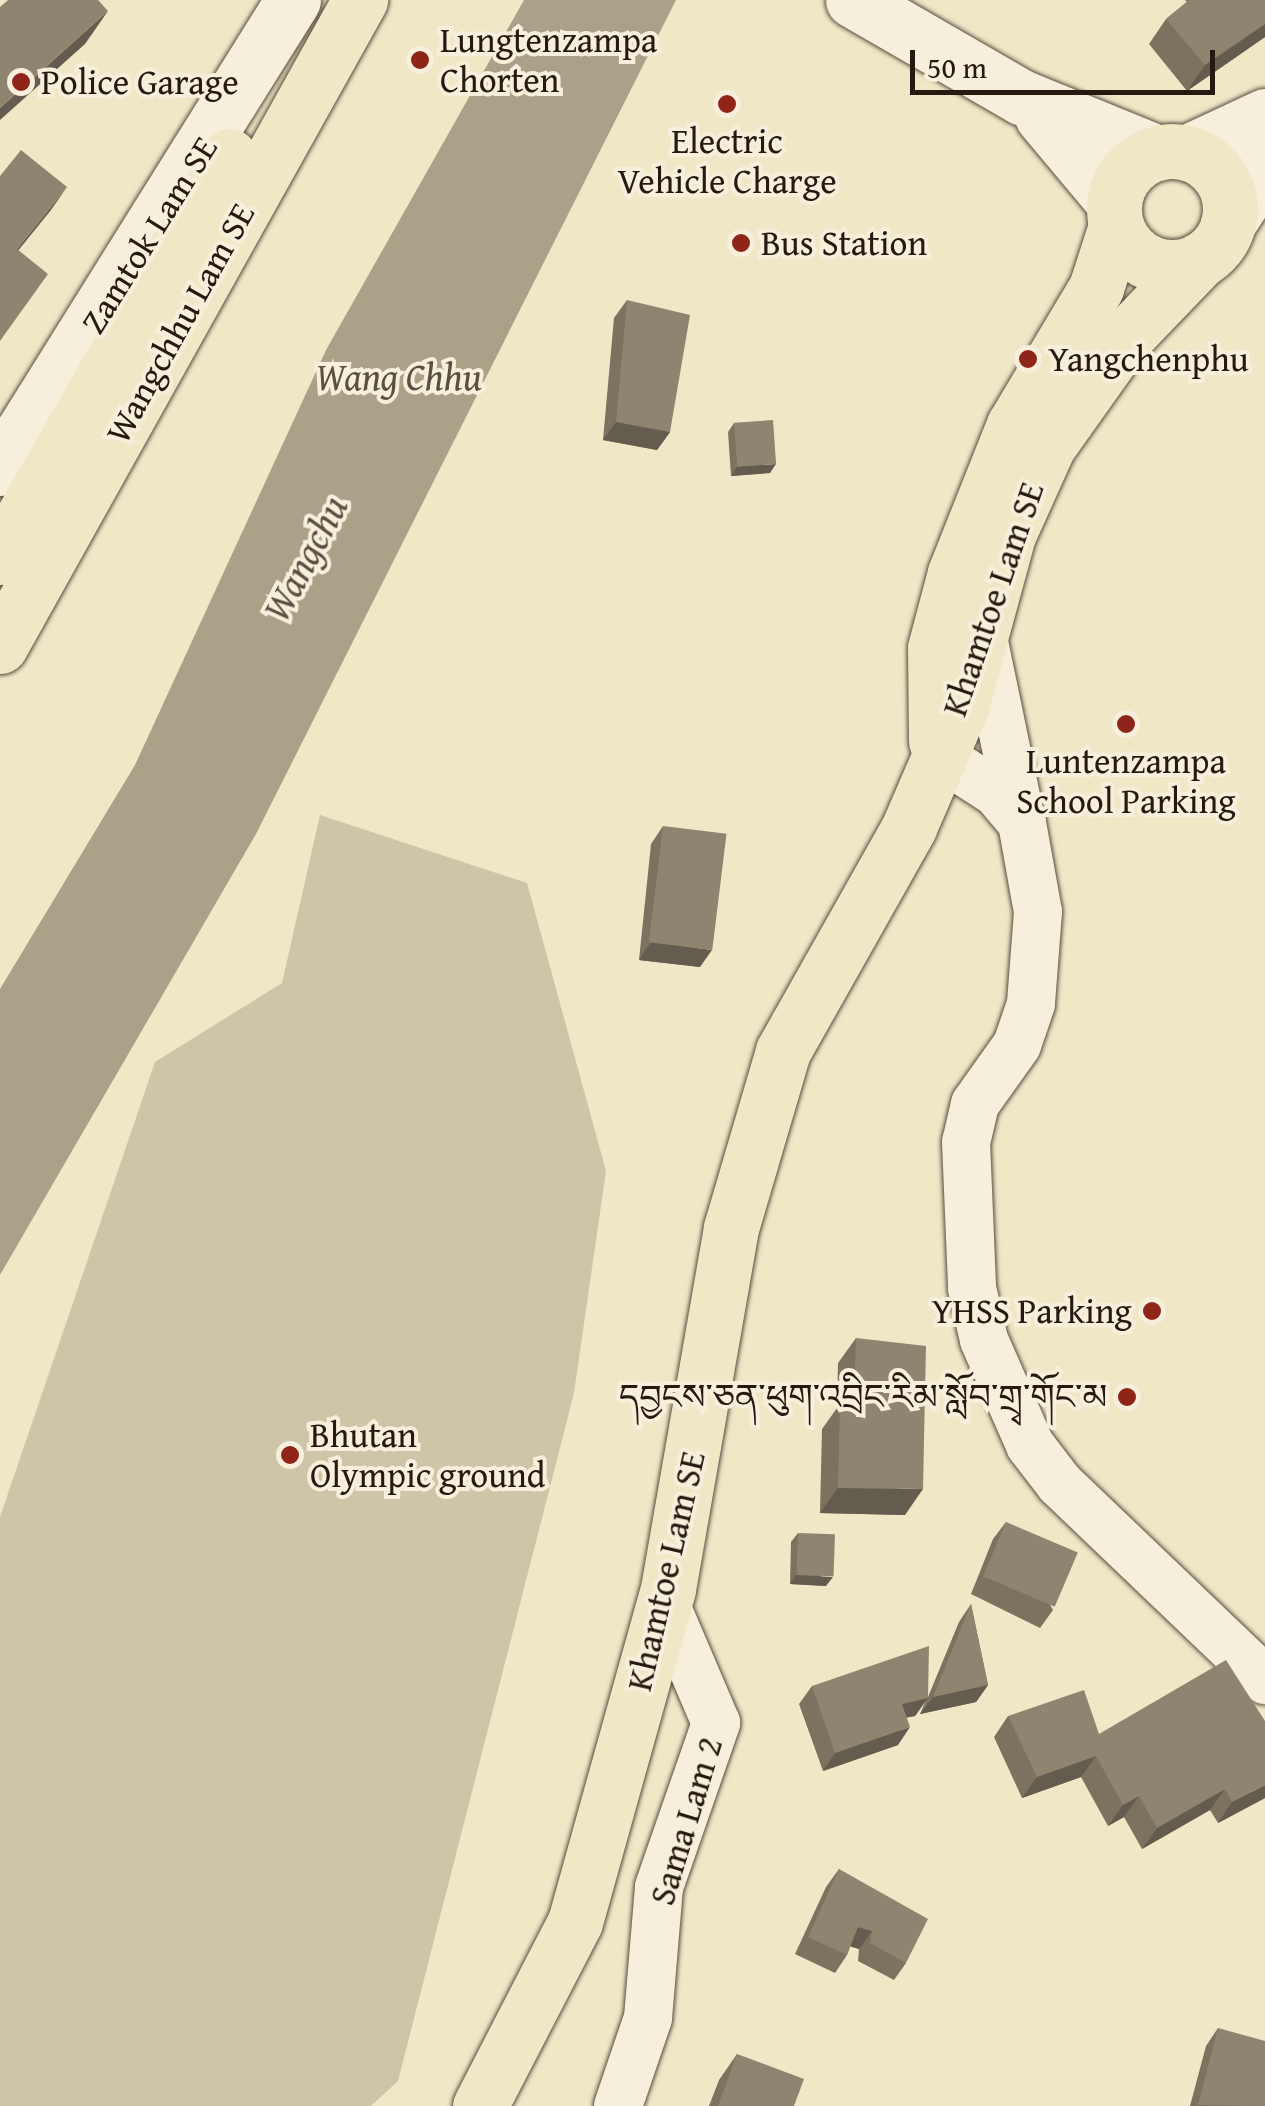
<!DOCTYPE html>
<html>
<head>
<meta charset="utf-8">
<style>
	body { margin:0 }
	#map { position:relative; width:1265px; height:2106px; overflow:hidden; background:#f0e7c7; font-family:"Gentium Book Plus","Noto Serif Tibetan",serif }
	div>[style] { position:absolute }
	.green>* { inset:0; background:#cec4a8 }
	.water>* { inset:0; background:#aba188 }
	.roads { filter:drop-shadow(0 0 2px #584c3d) drop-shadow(0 0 2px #584c3d) }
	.street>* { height:48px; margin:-24px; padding:0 24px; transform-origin:24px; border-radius:24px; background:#f5efdb }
	.secondary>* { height:55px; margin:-27.5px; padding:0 27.5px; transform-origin:27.5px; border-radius:27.5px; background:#f5efdb }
	.primary>* { height:55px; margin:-27.5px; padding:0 27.5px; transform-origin:27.5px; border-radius:27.5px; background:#f0e7c7 }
	.primary>.ring { margin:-27.5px; padding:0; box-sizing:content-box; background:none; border:55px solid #f0e7c7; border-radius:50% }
	.highway>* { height:55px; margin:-27.5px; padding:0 27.5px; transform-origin:27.5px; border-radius:27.5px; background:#f0e7c7 }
	.wall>* { inset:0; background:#7b725f }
	.shaded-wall>* { inset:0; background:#645c4e }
	.building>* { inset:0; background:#8f846f; transform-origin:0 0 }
	.dots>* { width:28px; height:28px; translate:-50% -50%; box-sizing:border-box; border:5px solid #f5efdb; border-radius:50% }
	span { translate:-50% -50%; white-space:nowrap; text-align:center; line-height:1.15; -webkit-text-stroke:8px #f5efdb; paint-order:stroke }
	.poi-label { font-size:35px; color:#26190f }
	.left { translate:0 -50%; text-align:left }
	.right { translate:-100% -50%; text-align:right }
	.street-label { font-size:35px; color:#26190f }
	.water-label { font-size:38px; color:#5b4f3f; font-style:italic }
	.scale { position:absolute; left:910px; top:50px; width:305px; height:45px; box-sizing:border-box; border:5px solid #26190f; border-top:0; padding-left:12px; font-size:30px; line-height:35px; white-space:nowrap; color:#26190f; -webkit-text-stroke:8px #f5efdb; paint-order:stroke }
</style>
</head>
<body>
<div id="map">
	<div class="green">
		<div style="clip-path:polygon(320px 815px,527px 883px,606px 1171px,574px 1393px,398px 2081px,371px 2106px,0 2106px,0 1517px,155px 1062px,282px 983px)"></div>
	</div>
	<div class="water">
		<div style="clip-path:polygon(524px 0,676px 0,256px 834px,0 1275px,0 989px,135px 765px,326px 350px)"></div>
	</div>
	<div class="roads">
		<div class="street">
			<div style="left:983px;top:637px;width:188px;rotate:78.3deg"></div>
			<div style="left:937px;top:754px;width:72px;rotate:33deg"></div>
			<div style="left:997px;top:793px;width:39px;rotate:50deg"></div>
			<div style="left:1022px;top:823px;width:90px;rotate:79.8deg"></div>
			<div style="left:1038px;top:912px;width:92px;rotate:94.4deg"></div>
			<div style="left:1031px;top:1004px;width:43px;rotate:108.9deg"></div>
			<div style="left:1017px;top:1045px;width:72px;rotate:125.4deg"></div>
			<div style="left:975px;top:1104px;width:39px;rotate:103deg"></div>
			<div style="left:966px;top:1142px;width:146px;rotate:87.6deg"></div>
			<div style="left:972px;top:1288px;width:53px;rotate:77deg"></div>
			<div style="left:984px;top:1340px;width:115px;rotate:66.3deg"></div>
			<div style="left:1030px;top:1445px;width:49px;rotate:52.4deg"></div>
			<div style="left:1060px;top:1484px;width:284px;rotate:43.7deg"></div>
			<div style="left:618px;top:2106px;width:93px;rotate:-71.2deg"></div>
			<div style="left:648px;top:2018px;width:131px;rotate:-85.2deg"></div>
			<div style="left:659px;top:1887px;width:174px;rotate:-70.8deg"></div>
			<div style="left:716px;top:1723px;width:133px;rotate:-113.1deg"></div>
		</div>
		<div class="secondary">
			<div style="left:853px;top:0;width:194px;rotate:30deg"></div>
			<div style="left:1021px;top:97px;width:148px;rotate:22.2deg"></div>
			<div style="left:1042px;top:116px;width:112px;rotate:50.1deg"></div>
			<div style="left:1186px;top:153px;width:87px;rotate:-25.1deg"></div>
			<div style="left:1228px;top:223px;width:68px;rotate:-57deg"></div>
			<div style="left:0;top:468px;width:552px;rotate:-57.95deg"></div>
		</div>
		<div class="primary">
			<div class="ring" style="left:1114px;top:151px;width:61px;height:61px"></div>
			<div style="left:936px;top:741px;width:93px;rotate:-90.6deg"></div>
			<div style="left:935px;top:648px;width:78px;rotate:-75.1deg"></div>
			<div style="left:955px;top:573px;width:159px;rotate:-68.3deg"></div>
			<div style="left:1014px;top:425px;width:160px;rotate:-59.1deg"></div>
			<div style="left:1096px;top:288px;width:65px;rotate:-72.1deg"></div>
			<div style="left:480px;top:2106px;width:207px;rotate:-62.7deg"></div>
			<div style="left:575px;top:1922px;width:346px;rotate:-74.4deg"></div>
			<div style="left:668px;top:1589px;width:366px;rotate:-80.1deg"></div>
			<div style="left:731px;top:1228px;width:184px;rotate:-73.6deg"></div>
			<div style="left:783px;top:1051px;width:257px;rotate:-60.6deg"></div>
			<div style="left:909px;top:827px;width:131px;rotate:-66.6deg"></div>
			<div style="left:961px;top:707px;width:178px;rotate:-74.7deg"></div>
			<div style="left:1008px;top:535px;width:98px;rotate:-65.8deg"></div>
			<div style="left:1048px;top:446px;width:131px;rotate:-54.6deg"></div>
			<div style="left:1124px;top:339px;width:110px;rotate:-46.1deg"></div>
		</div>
		<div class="highway">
			<div style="left:0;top:557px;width:462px;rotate:-60.2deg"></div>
			<div style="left:0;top:646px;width:740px;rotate:-60.87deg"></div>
		</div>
	</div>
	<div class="wall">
		<div style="clip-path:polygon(1185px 0,1265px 0,1265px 37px,1187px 91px,1149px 44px,1166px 19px,1187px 2px)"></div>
		<div style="clip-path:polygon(627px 300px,670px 432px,657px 450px,603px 440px,614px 318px)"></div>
		<div style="clip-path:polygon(734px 423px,770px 473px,731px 476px,728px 432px)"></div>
		<div style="clip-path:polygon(663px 826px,700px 967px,639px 960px,651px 844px)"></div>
		<div style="clip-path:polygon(856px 1338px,905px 1515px,820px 1513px,822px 1429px,837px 1408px,838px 1363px)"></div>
		<div style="clip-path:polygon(1006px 1522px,1053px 1610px,1040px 1628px,971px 1594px,993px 1539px)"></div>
		<div style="clip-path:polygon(798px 1533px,826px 1586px,790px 1584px,791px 1542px)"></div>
		<div style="clip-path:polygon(971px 1604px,988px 1685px,976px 1702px,920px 1714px,926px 1700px,915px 1716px,907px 1717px,898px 1745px,823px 1771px,799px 1704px,812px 1686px,928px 1697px,959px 1622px)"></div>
		<div style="clip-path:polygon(1008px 1716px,1099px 1734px,1265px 1798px,1218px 1823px,1210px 1810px,1142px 1849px,1124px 1817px,1108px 1826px,1081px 1777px,1022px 1798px,994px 1737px)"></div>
		<div style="clip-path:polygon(839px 1869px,906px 1963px,894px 1980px,858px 1961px,859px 1949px,850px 1946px,847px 1955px,835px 1973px,795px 1954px,826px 1887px)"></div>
		<div style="clip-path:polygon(1218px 2028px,1265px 2106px,1190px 2106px,1206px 2046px)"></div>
		<div style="clip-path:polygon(737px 2054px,794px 2106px,709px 2106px,719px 2080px)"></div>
	</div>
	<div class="shaded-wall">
		<div style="clip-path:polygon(108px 11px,85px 44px,0 120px,0 108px)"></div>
		<div style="clip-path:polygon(1265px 24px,1265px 37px,1187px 91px,1205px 65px)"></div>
		<div style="clip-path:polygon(67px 187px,51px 210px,0 273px,17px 249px)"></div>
		<div style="clip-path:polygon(616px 422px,670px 432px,657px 450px,603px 440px)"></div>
		<div style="clip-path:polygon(776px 464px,770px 473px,731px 476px,737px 467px)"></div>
		<div style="clip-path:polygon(651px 942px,712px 950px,700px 967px,639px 960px)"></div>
		<div style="clip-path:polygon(838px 1488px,923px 1489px,905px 1515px,820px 1513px)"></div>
		<div style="clip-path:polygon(796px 1575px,833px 1577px,826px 1586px,790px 1584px)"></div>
		<div style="clip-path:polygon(988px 1685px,976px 1702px,920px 1714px,933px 1697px)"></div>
		<div style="clip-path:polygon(928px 1698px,915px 1716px,890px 1721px,902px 1704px)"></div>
		<div style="clip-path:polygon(910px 1727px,898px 1745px,823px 1771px,835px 1753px)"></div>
		<div style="clip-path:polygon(1096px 1756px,1081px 1777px,1022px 1798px,1037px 1777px)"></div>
		<div style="clip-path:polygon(1265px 1785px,1265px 1798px,1218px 1823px,1232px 1802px)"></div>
		<div style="clip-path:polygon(1225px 1789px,1210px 1810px,1142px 1849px,1157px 1828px)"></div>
		<div style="clip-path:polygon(1139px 1796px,1124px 1817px,1108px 1826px,1123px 1805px)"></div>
		<div style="clip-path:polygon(858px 1927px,872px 1931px,859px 1949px,845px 1945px)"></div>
	</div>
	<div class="building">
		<div style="clip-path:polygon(8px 0,98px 0,108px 11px,0 108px,0 7px)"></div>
		<div style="clip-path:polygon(1189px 0,1265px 0,1265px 24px,1205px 65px,1166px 19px)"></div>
		<div style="clip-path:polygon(21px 150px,67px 187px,17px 249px,48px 274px,0 341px,0 176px)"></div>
		<div style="clip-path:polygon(627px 300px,690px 315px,670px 432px,616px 422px)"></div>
		<div style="left:773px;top:420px;width:44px;height:39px;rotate:86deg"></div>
		<div style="left:663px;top:826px;width:64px;height:117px;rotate:7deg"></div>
		<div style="clip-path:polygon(856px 1338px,926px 1346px,923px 1489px,838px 1488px,840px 1404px,854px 1404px)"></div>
		<div style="left:1006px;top:1522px;width:78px;height:59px;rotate:23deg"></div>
		<div style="left:798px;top:1533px;width:37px;height:42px;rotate:2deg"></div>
		<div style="clip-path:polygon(971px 1604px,988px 1685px,933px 1697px)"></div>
		<div style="clip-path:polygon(929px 1646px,928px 1698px,902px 1704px,910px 1727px,835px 1753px,812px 1686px)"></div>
		<div style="clip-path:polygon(1226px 1660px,1265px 1721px,1265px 1785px,1232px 1802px,1225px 1789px,1157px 1828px,1139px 1796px,1123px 1805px,1096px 1756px,1037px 1777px,1008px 1716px,1084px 1690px,1099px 1734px)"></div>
		<div style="clip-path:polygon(839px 1869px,928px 1919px,906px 1963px,870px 1943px,872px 1931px,858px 1927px,847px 1955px,808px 1937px)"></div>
		<div style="clip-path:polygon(1218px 2028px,1265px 2041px,1265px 2106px,1198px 2105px)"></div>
		<div style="clip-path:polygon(737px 2054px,804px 2079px,794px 2106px,718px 2106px)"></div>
	</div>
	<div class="dots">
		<div style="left:420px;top:60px;background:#8f2418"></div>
		<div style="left:21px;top:82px;background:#8f2418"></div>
		<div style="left:727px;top:104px;background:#8f2418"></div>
		<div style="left:741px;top:243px;background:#8f2418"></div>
		<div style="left:1028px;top:359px;background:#8f2418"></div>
		<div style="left:1126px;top:724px;background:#8f2418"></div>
		<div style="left:1152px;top:1311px;background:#8f2418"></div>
		<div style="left:1127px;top:1397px;background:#8f2418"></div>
		<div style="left:290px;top:1455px;background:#8f2418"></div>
	</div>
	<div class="poi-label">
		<span class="left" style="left:440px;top:60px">Lungtenzampa<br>Chorten</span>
		<span class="left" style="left:41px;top:82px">Police Garage</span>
		<span style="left:727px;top:161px">Electric<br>Vehicle Charge</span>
		<span class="left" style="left:761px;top:243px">Bus Station</span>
		<span class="left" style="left:1048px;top:359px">Yangchenphu</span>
		<span style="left:1126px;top:781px">Luntenzampa<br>School Parking</span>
		<span class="right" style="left:1132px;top:1311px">YHSS Parking</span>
		<span class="right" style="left:1107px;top:1397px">དབྱངས་ཅན་ཕུག་འབྲིང་རིམ་སློབ་གྲྭ་གོང་མ</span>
		<span class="left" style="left:310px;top:1455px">Bhutan<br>Olympic ground</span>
	</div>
	<div class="street-label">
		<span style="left:149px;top:235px;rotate:-58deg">Zamtok Lam SE</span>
		<span style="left:180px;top:323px;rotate:-61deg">Wangchhu Lam SE</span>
		<span style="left:993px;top:599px;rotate:-71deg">Khamtoe Lam SE</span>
		<span style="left:666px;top:1571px;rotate:-77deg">Khamtoe Lam SE</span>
		<span style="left:686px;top:1821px;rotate:-73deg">Sama Lam 2</span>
	</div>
	<div class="water-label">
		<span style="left:399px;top:377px">Wang Chhu</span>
		<span style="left:305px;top:558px;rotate:-62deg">Wangchu</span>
	</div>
	<div class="scale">50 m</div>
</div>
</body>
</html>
